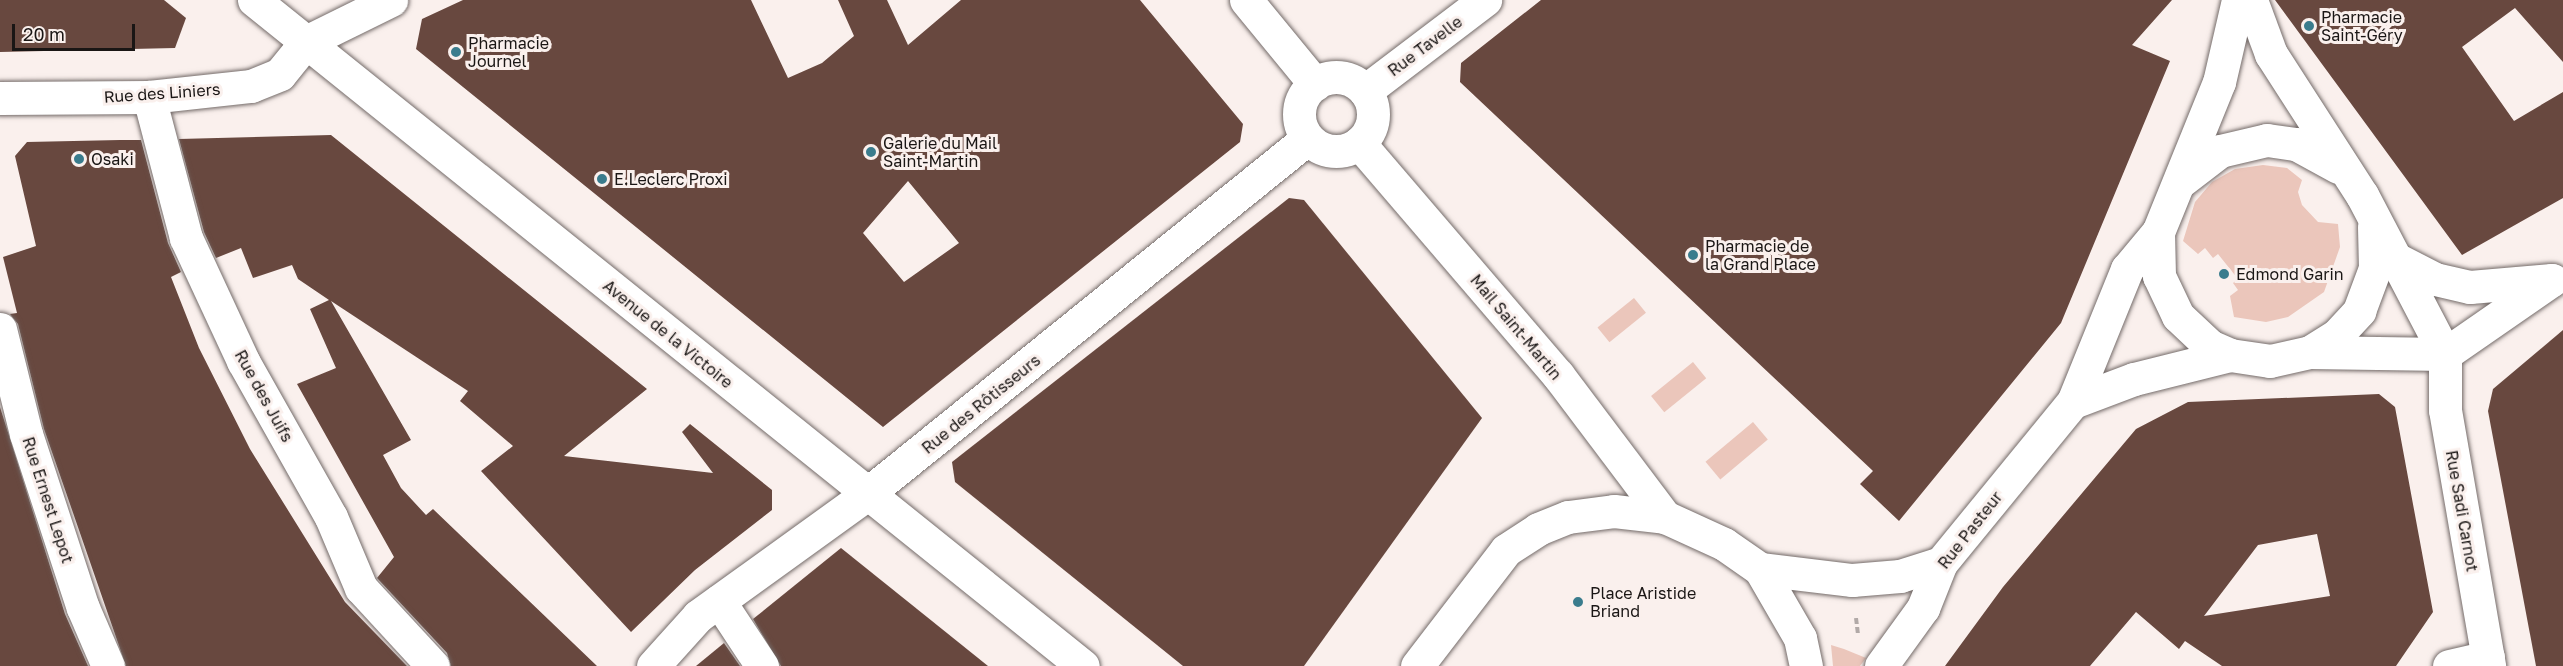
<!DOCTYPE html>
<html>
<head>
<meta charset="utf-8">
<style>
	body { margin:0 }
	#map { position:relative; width:2563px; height:666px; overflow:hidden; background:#faf0ed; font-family:"Golos Text",sans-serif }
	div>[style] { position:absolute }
	.green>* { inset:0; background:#ebc6bb; transform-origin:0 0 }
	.building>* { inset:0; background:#68483f }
	.path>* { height:4px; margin-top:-2px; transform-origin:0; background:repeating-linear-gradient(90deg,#b1a9a7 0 6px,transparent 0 9px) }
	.roads { filter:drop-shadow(0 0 2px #746b69) drop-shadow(0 0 2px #746b69) }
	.minor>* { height:33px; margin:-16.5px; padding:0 16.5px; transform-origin:16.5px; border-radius:16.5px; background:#fff }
	.minor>.ring { margin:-16.5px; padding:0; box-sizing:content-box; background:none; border:33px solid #fff; border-radius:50% }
	.dots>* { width:16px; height:16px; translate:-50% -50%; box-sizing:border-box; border:3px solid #faf0ed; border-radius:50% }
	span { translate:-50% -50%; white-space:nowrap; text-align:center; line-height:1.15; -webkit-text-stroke:6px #faf0ed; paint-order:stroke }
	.poi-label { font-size:16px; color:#1a1615 }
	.left { translate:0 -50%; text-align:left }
	.street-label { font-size:16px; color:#1a1615 }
	.scale { position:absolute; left:12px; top:24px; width:123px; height:27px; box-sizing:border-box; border:3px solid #1a1615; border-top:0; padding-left:8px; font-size:18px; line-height:21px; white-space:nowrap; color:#1a1615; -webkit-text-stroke:4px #faf0ed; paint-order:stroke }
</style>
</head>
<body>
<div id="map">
	<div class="green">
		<div style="clip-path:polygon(2263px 165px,2287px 168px,2302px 180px,2298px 192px,2302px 205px,2318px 222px,2338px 224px,2340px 247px,2324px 292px,2288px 317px,2266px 322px,2234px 317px,2230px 296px,2238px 290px,2233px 283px,2238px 279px,2218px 254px,2213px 258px,2205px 248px,2198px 254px,2183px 241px,2195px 202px,2212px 182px,2235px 169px)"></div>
		<div style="left:1634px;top:298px;width:19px;height:47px;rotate:51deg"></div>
		<div style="left:1693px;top:362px;width:21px;height:54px;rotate:51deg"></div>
		<div style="left:1753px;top:422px;width:23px;height:62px;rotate:50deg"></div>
		<div style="clip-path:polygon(1831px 645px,1844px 649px,1866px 658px,1860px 666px,1833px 666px)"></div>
	</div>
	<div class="building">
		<div style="clip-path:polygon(0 0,164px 0,186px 18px,175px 48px,0 52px)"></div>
		<div style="clip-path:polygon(evenodd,463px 0,751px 0,788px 78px,822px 63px,854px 36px,838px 0,887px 0,908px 45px,961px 0,1140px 0,1243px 124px,1240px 142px,883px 427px,416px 49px,422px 19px,463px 0,908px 181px,959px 243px,904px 282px,863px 233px,908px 181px)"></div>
		<div style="clip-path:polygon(1541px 0,2172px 0,2132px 45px,2170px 61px,2061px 323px,1899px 521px,1860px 484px,1873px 471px,1460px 82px,1461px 63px)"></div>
		<div style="clip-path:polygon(2275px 0,2563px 0,2563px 62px,2515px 8px,2462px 47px,2514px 121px,2563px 92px,2563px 198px,2462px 255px)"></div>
		<div style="clip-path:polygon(331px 135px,647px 389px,564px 456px,713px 473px,682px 432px,690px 424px,772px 490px,772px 510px,695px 570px,631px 632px,481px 471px,513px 446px,460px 401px,468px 391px,331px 301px,411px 440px,383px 455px,401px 488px,426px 515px,433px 509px,597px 666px,451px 666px,447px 653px,377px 578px,394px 557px,297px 384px,336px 368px,310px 309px,329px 300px,298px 279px,292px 265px,253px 278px,241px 248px,216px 258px,204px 232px,179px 139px)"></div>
		<div style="clip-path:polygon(120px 140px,141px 140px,168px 243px,181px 272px,171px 277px,199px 348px,250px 449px,345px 602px,407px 666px,126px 666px,44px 429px,18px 324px,10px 314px,17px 313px,3px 257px,36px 246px,15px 156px,27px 142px)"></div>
		<div style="clip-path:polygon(1289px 198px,1304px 200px,1482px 418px,1304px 666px,1183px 666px,955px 482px,952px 462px)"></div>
		<div style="clip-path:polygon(2563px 330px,2563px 666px,2536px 666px,2488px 411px,2493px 389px)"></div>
		<div style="clip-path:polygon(evenodd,2379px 394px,2395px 407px,2433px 612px,2396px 666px,2222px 666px,2185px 641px,2179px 649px,2136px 612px,2090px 666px,1945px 666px,2003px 587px,2136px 429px,2188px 402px,2379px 394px,2317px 534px,2330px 596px,2204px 616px,2258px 545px,2317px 534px)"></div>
		<div style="clip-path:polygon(0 407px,65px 614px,88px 666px,0 666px)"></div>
		<div style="clip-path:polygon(841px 548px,927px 617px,988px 666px,781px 666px,753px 619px)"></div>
		<div style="clip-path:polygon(724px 643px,740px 666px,696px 666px)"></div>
	</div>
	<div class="path">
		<div style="left:1856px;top:618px;width:16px;rotate:83deg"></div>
	</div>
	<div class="roads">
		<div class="minor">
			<div style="left:254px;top:0;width:1063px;rotate:38.78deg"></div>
			<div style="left:1246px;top:0;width:109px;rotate:50.6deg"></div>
			<div style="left:2238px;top:0;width:84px;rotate:103deg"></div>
			<div style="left:2219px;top:82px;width:162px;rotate:112.1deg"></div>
			<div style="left:2158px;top:232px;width:44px;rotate:88.7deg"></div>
			<div style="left:2159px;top:276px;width:44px;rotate:64.6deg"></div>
			<div style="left:2178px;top:316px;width:44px;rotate:43.2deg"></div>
			<div style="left:2210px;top:346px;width:22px;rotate:24deg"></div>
			<div style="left:2230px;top:355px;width:40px;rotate:8.5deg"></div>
			<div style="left:2270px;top:361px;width:41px;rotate:-12.7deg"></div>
			<div style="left:2310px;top:352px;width:32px;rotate:-32deg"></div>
			<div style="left:2337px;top:335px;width:33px;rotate:-47deg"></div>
			<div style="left:2359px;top:311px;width:46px;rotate:-69.6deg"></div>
			<div style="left:2375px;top:268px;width:41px;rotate:-91.4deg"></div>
			<div style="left:2251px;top:0;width:58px;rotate:69.7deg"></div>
			<div style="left:2271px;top:54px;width:168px;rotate:57.2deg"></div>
			<div style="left:2362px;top:195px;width:179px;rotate:62.4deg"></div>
			<div style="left:2445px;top:354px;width:56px;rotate:90deg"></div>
			<div style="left:2445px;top:410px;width:260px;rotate:80.2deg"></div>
			<div class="ring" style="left:1299px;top:77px;width:41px;height:41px"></div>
			<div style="left:1365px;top:91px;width:151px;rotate:-37.2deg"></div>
			<div style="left:149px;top:97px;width:146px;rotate:75.3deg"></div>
			<div style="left:186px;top:238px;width:136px;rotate:65.1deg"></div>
			<div style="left:243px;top:361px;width:179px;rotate:60.6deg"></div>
			<div style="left:331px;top:517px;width:77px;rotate:67.1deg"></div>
			<div style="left:361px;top:588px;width:106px;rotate:47.3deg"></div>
			<div style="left:0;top:98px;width:149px;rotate:-0.4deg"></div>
			<div style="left:149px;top:97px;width:103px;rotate:-6.2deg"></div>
			<div style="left:251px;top:86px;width:31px;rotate:-22deg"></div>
			<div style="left:280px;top:74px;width:41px;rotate:-50.9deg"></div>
			<div style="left:306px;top:42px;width:95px;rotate:-26.3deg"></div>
			<div style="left:1359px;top:143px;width:306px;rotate:49.4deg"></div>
			<div style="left:1558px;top:375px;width:178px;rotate:53deg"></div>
			<div style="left:2181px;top:181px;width:49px;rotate:-37.6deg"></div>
			<div style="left:2220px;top:151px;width:48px;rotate:-13.2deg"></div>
			<div style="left:2267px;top:140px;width:29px;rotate:8deg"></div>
			<div style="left:2296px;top:144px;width:48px;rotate:28.7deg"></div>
			<div style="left:2394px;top:258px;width:46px;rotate:27.1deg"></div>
			<div style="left:2435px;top:279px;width:36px;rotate:13deg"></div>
			<div style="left:2470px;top:287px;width:82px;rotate:-4.9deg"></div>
			<div style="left:0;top:329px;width:108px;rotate:76.1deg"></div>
			<div style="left:26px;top:434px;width:183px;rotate:71.9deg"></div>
			<div style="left:83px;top:608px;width:63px;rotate:66.7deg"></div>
			<div style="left:2310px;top:352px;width:135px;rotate:0.8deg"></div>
			<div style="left:2445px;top:354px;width:130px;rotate:-34.7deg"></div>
			<div style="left:2073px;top:402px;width:65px;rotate:-20.7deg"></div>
			<div style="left:2134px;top:379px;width:99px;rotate:-14deg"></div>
			<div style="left:1760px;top:569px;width:93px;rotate:6.8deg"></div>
			<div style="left:1852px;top:580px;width:48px;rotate:-4.8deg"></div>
			<div style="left:1900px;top:576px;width:43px;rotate:-17.6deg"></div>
			<div style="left:719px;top:601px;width:78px;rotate:56.5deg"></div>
			<div style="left:653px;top:666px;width:67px;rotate:-48deg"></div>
			<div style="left:698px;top:616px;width:208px;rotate:-35.8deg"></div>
			<div style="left:867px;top:494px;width:565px;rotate:-38.9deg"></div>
			<div style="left:1417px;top:666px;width:146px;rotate:-52.5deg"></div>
			<div style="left:1506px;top:550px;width:38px;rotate:-33deg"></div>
			<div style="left:1538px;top:529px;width:32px;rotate:-22deg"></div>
			<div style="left:1568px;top:517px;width:46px;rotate:-7.4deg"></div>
			<div style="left:1614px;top:511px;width:51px;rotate:6.7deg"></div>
			<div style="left:1665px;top:517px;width:65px;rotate:24.6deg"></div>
			<div style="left:1724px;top:544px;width:44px;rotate:34.8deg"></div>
			<div style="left:1760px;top:569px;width:80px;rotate:59.9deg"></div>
			<div style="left:1800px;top:638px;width:29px;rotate:78deg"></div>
			<div style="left:1881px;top:666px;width:72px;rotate:-54.1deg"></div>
			<div style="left:1923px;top:608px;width:48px;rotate:-68.2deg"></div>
			<div style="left:1941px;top:563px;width:208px;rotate:-50.7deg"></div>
			<div style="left:2073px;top:402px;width:144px;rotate:-67.9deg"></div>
			<div style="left:2127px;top:269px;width:48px;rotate:-50deg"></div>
			<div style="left:2449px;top:666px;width:40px;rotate:-13deg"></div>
		</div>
	</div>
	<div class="dots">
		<div style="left:2309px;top:26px;background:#3a7c8d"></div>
		<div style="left:456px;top:52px;background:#3a7c8d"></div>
		<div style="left:871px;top:152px;background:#3a7c8d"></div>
		<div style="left:79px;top:159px;background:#3a7c8d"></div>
		<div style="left:602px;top:179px;background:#3a7c8d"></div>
		<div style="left:1693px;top:255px;background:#3a7c8d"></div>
		<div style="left:2224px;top:274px;background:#3a7c8d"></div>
		<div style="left:1578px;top:602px;background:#3a7c8d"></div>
	</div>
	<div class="poi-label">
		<span class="left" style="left:2321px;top:26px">Pharmacie<br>Saint-Géry</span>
		<span class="left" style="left:468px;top:52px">Pharmacie<br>Journel</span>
		<span class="left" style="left:883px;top:152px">Galerie du Mail<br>Saint-Martin</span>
		<span class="left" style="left:91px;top:159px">Osaki</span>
		<span class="left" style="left:614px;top:179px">E.Leclerc Proxi</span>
		<span class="left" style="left:1705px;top:255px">Pharmacie de<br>la Grand Place</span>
		<span class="left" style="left:2236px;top:274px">Edmond Garin</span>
		<span class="left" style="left:1590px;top:602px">Place Aristide<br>Briand</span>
	</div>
	<div class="street-label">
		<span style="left:1425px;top:46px;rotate:-37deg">Rue Tavelle</span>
		<span style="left:162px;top:93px;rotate:-4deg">Rue des Liniers</span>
		<span style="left:1516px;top:327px;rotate:50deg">Mail Saint-Martin</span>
		<span style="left:668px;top:334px;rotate:39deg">Avenue de la Victoire</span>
		<span style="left:264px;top:396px;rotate:61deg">Rue des Juifs</span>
		<span style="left:981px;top:404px;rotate:-39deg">Rue des Rôtisseurs</span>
		<span style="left:48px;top:500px;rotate:72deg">Rue Ernest Lepot</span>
		<span style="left:2462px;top:511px;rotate:80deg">Rue Sadi Carnot</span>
		<span style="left:1970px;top:530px;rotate:-52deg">Rue Pasteur</span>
	</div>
	<div class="scale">20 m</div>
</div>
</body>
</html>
